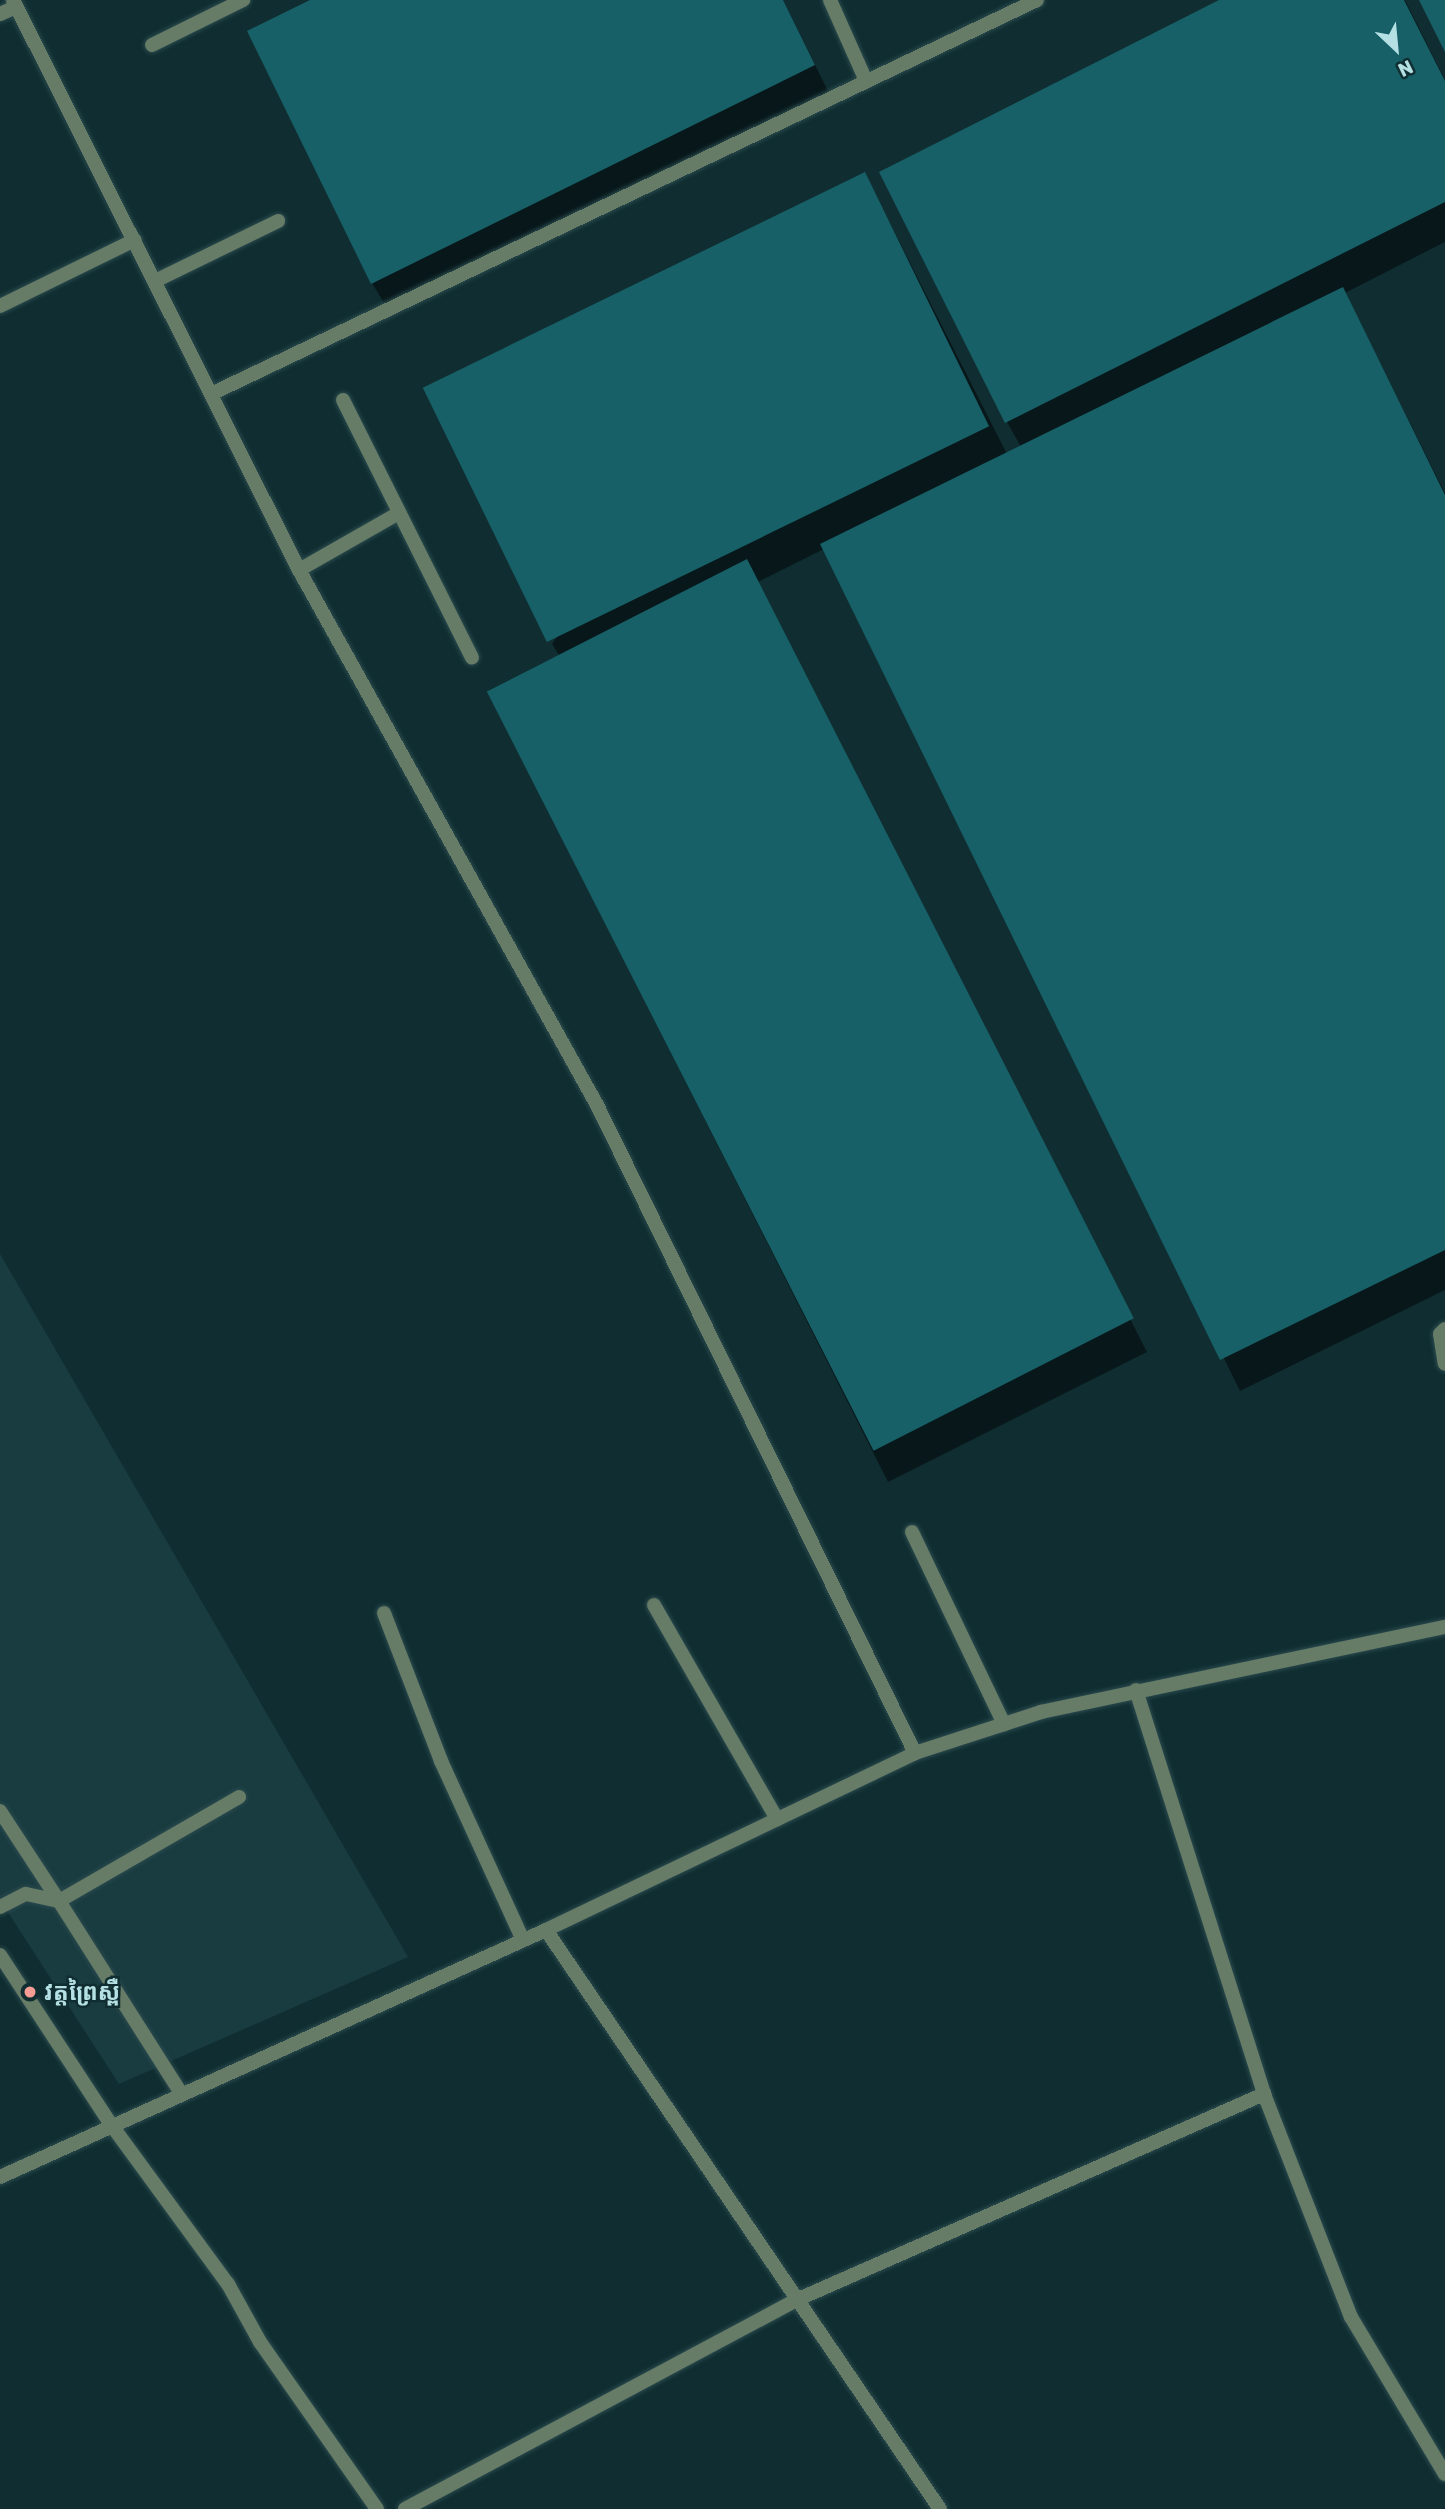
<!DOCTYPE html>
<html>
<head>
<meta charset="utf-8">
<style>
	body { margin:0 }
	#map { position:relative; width:1445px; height:2509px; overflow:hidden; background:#102e31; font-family:Rubik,"Noto Sans Khmer",sans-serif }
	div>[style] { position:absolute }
	.built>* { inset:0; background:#193c40 }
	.shadow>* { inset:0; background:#0007 }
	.building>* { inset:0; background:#176067; transform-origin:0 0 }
	.roads { filter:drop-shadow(0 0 2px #2a4a4e) drop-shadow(0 0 2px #2a4a4e) }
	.service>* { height:14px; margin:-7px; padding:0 7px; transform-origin:7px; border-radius:7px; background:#677c67 }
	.minor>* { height:14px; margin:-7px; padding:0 7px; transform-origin:7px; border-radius:7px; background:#677c67 }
	.tertiary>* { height:14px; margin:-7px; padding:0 7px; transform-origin:7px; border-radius:7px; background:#677c67 }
	.dots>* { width:19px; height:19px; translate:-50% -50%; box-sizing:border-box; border:4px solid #102e31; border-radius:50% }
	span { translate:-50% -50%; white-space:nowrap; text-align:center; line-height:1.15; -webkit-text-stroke:5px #102e31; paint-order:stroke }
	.poi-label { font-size:23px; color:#b5e0e4; font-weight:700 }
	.left { translate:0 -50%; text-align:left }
	.north { position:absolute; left:1361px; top:14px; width:70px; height:70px; -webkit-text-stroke:5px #102e31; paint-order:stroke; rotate:154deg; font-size:19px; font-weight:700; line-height:28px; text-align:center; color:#b5e0e4 }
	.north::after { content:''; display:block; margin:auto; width:24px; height:32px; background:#b5e0e4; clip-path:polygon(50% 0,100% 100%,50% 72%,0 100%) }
</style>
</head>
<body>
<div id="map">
	<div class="built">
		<div style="clip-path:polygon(0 1254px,408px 1957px,119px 2084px,0 1900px)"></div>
	</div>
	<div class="shadow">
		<div style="clip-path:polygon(313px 0,783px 0,831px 97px,391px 315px,372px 283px)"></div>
		<div style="clip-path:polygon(1223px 0,1405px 0,1445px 80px,1445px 242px,1345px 293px,1445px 493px,1445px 1290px,1240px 1391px,824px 549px,758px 582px,1147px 1352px,888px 1482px,488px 691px,559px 655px,552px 644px,865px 174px,1007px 454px,1021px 447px,1007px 422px)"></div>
	</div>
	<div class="building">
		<div style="clip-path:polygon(310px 0,783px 0,815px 65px,371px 284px,247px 31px)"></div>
		<div style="clip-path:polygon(1219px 0,1404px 0,1445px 81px,1445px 202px,1005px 423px,879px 172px)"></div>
		<div style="clip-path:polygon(1419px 0,1445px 0,1445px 52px)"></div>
		<div style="left:865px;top:172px;width:283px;height:492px;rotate:64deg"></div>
		<div style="clip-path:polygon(1343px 287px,1445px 495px,1445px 1250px,1220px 1360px,820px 544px)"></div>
		<div style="left:747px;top:559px;width:852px;height:292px;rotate:63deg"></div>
	</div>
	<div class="roads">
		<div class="service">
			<div style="left:830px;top:0;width:89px;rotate:66deg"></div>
			<div style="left:0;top:14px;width:17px;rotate:-24deg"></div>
			<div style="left:152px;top:45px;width:102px;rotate:-26.3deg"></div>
			<div style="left:155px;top:281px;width:137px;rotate:-26deg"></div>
			<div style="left:0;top:306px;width:150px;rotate:-26.1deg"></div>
			<div style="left:211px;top:394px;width:915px;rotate:-25.5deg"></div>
			<div style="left:343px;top:400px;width:288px;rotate:63.4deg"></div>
			<div style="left:299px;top:570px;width:115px;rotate:-29.7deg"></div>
			<div style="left:1445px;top:1329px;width:7px;rotate:135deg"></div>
			<div style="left:1440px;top:1334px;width:30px;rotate:81deg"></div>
			<div style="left:912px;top:1532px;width:213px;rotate:64.4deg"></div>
			<div style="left:654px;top:1605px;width:247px;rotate:60.1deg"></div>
			<div style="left:384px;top:1613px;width:159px;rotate:68.9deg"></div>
			<div style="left:441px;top:1761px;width:197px;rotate:65.4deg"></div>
			<div style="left:0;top:1811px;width:108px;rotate:56.8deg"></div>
			<div style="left:59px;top:1901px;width:208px;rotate:-30deg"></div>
			<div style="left:0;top:1907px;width:29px;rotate:-27deg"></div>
			<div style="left:26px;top:1894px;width:34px;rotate:12deg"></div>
			<div style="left:59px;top:1901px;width:226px;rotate:57.6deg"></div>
			<div style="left:0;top:1955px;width:201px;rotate:56.8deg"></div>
		</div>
		<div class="minor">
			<div style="left:13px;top:0;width:638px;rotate:63.35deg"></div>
			<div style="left:299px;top:570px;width:612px;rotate:60.88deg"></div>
			<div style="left:597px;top:1105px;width:722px;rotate:63.86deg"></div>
			<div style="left:1136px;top:1690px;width:424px;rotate:72.4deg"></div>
			<div style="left:1264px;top:2094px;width:239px;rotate:68.7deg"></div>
			<div style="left:1351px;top:2317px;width:183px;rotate:59.1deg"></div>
			<div style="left:546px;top:1930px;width:700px;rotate:55.77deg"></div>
			<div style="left:110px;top:2123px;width:200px;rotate:53.8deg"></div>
			<div style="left:228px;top:2284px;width:66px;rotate:61.1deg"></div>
			<div style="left:260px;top:2342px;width:204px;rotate:55deg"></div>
			<div style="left:405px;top:2509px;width:441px;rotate:-28.1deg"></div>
			<div style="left:794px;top:2301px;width:514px;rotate:-23.77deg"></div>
		</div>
		<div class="tertiary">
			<div style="left:0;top:2177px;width:599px;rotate:-24.34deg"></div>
			<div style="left:546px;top:1930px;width:409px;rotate:-25.6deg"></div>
			<div style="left:915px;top:1753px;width:133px;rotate:-18deg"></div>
			<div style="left:1041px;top:1712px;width:413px;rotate:-11.9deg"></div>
		</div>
	</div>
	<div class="dots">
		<div style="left:30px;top:1992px;background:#f59c94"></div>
	</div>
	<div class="poi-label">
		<span class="left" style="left:44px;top:1992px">វត្តព្រៃស្ពឺ</span>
	</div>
	<div class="north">N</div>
</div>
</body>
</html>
